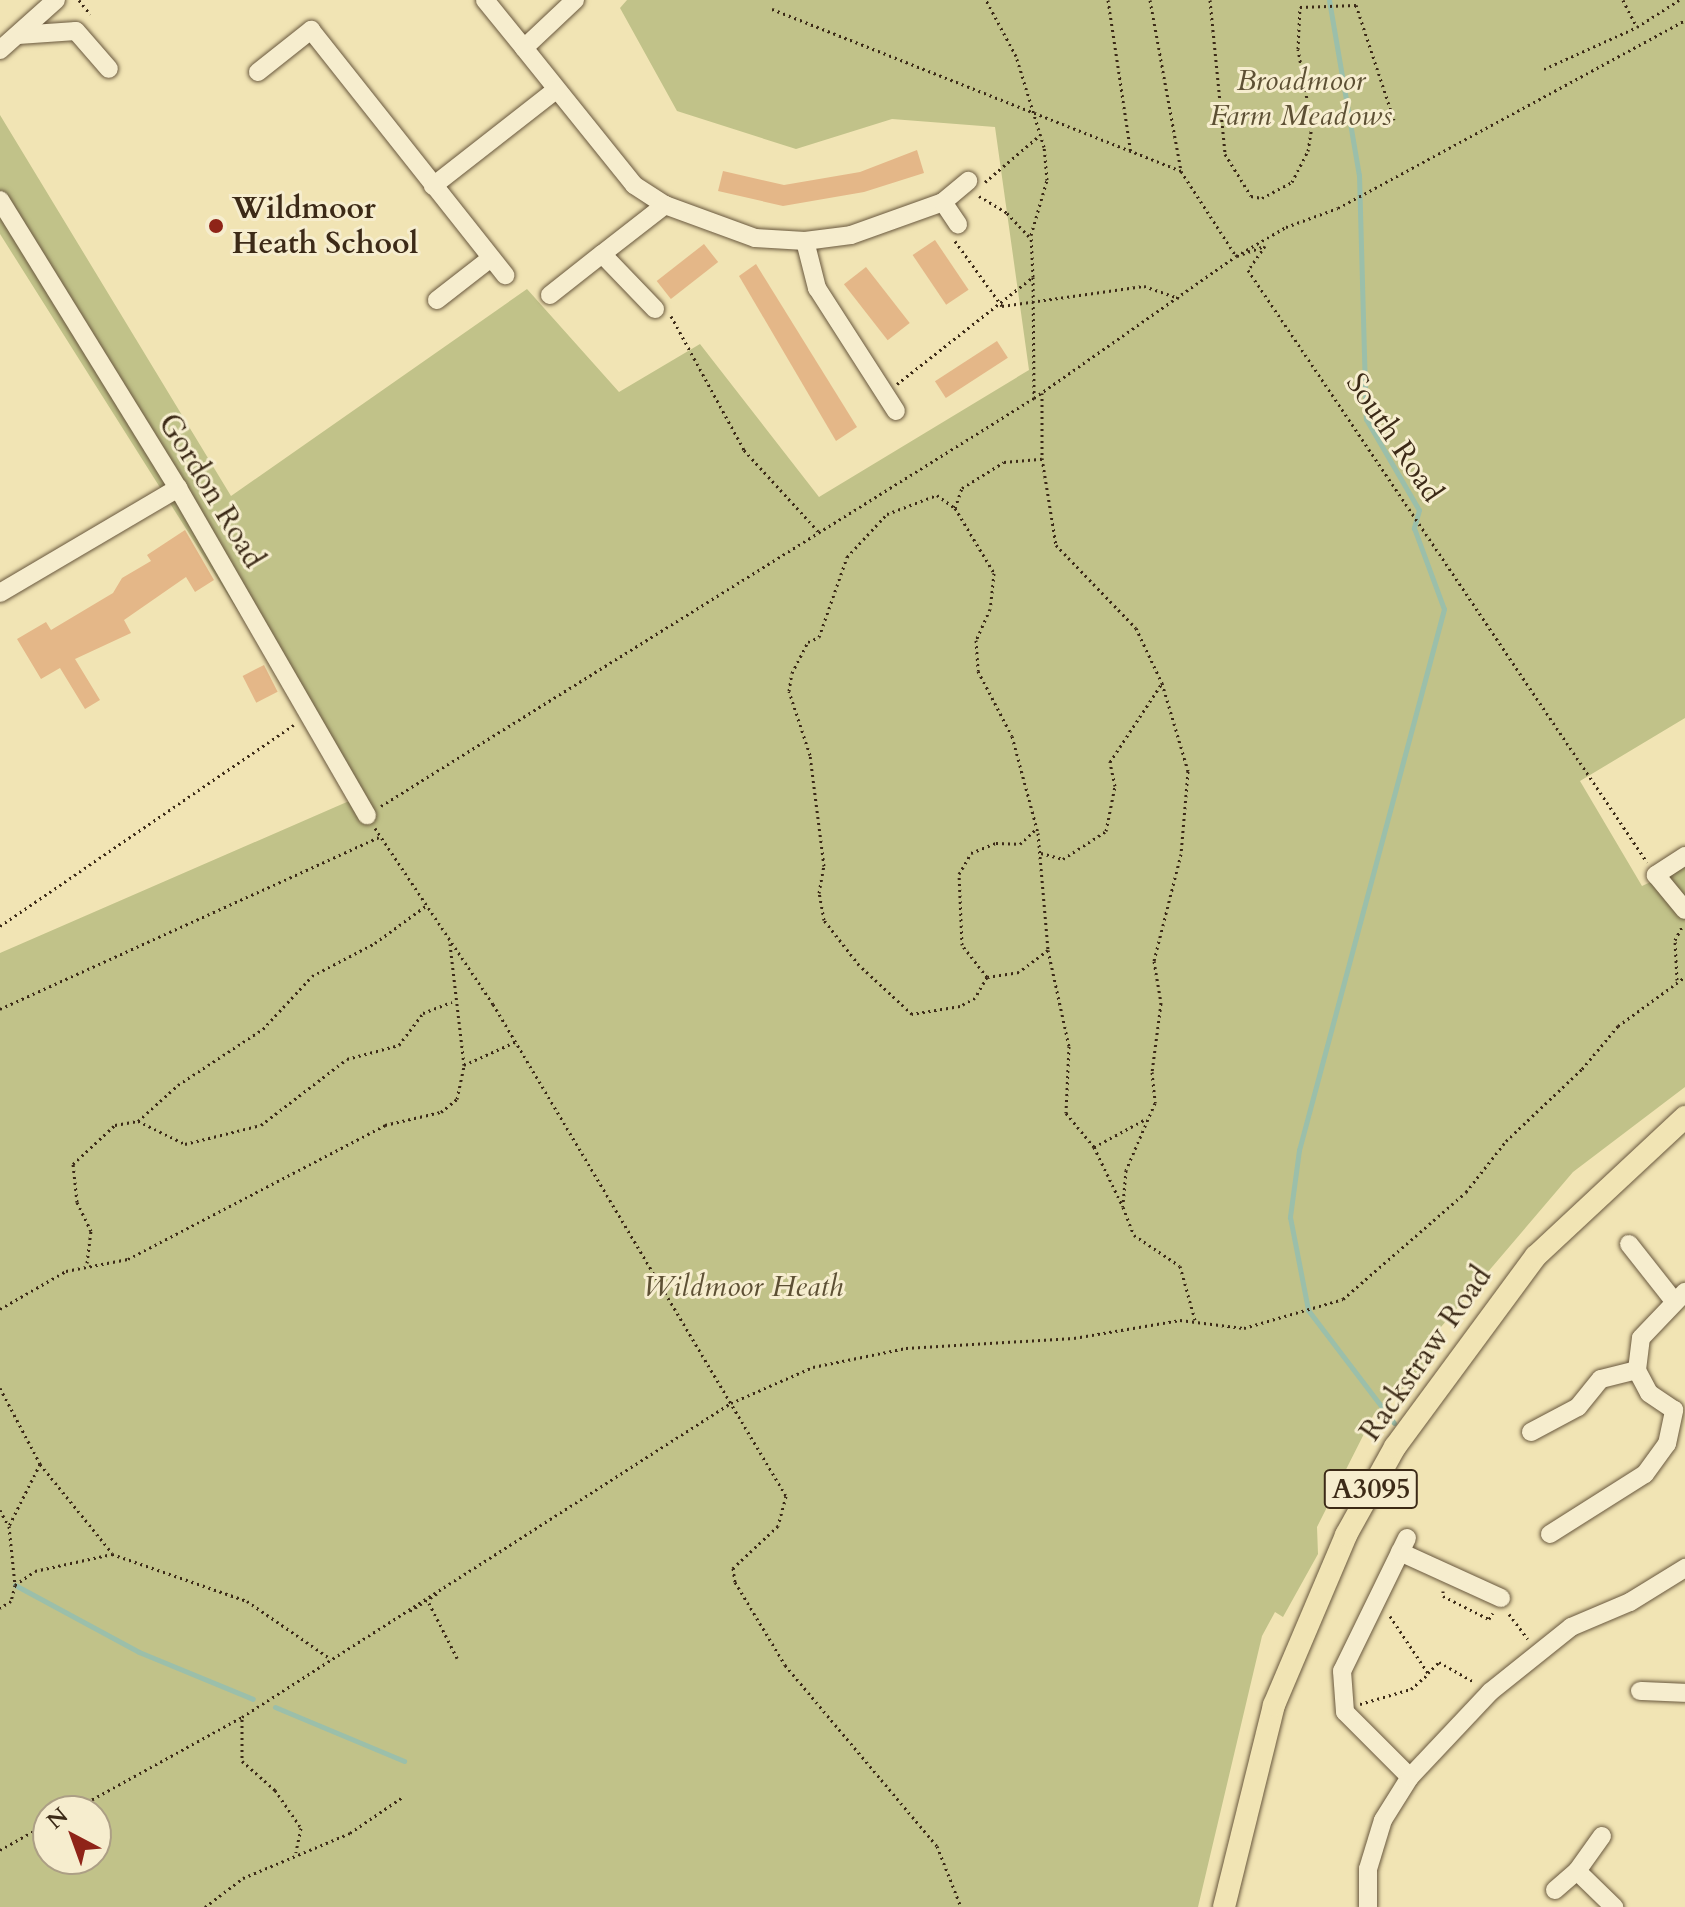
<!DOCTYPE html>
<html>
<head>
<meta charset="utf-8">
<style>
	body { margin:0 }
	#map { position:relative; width:1685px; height:1907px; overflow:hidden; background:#f1e4b4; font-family:Cardo,serif }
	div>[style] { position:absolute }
	.green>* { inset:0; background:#c1c289 }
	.stream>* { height:5px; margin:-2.5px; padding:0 2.5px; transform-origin:2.5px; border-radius:2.5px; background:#9bbfaa }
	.building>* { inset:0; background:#e4b788; transform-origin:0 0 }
	.path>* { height:3px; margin-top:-1.5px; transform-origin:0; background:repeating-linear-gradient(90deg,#3c2a17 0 2px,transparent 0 6px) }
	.roads { filter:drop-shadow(0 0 2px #69583e) drop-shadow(0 0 2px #69583e) }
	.minor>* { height:18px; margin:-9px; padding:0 9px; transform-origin:9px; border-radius:9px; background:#f6edce }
	.major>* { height:22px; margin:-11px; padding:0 11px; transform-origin:11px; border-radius:11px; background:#f1e4b4 }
	.dots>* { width:22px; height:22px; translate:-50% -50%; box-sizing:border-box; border:4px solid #f6edce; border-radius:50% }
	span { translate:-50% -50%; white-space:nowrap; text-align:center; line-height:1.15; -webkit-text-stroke:6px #f6edce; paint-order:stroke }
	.shield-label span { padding:2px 6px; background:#f6edce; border:2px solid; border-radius:6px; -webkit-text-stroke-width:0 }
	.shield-label { font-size:28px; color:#3c2a17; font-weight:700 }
	.park-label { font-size:30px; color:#5d5034; font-style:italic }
	.poi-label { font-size:30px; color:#3c2a17; font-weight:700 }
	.left { translate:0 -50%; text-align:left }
	.street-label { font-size:30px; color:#3c2a17 }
	.north { position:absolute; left:32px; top:1795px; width:80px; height:80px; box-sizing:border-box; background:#f6edce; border:2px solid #ac9f85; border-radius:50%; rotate:319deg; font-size:22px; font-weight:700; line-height:32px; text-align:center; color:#3c2a17 }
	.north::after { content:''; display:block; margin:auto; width:28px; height:36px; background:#8f2418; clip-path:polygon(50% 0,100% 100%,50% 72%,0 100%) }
</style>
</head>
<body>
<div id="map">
	<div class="green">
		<div style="clip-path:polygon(evenodd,627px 0,1685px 0,1685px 718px,1580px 781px,1642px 886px,1685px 866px,1685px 1087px,1573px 1172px,1435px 1334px,1436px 1359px,1374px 1414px,1317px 1527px,1318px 1554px,1283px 1617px,1275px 1612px,1262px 1636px,1198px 1907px,0 1907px,0 953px,356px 798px,0 234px,0 115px,231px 496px,527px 289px,619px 392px,700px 344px,819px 497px,1029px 370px,995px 127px,892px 119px,796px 149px,677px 111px,620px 8px,627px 0,48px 1811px,96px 1811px,96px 1859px,48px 1859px,48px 1811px)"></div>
	</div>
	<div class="stream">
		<div style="left:1329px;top:0;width:178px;rotate:80.3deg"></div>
		<div style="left:1359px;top:175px;width:244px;rotate:88.4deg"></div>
		<div style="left:1366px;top:419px;width:105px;rotate:59.8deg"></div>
		<div style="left:1419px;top:510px;width:19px;rotate:106deg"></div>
		<div style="left:1414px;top:528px;width:86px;rotate:69.7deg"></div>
		<div style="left:1444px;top:609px;width:560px;rotate:105deg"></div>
		<div style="left:1299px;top:1150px;width:68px;rotate:97.7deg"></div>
		<div style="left:1290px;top:1217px;width:95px;rotate:79deg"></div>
		<div style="left:1308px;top:1310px;width:142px;rotate:52.7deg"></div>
		<div style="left:15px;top:1585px;width:141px;rotate:28.4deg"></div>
		<div style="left:139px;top:1652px;width:123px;rotate:22.4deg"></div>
		<div style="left:275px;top:1707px;width:140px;rotate:22.7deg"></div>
	</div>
	<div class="building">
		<div style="clip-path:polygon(917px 150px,924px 173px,864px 192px,783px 206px,718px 191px,723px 171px,784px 185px,860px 172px)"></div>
		<div style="left:935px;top:240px;width:60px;height:27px;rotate:56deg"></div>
		<div style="left:704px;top:244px;width:23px;height:60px;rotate:52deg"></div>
		<div style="clip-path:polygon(756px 264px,857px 427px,836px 441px,739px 276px)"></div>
		<div style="left:866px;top:267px;width:71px;height:28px;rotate:52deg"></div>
		<div style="left:997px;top:341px;width:20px;height:74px;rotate:57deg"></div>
		<div style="clip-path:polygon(185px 530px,214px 580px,195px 592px,186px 577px,124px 620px,131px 633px,75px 659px,100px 700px,85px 709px,60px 668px,41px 679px,17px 639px,46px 622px,51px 630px,113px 593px,122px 578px,151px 561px,147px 555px)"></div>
		<div style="left:264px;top:665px;width:30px;height:24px;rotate:63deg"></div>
	</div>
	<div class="path">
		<div style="left:79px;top:0;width:18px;rotate:52deg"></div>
		<div style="left:1108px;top:0;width:156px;rotate:81.5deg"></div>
		<div style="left:1150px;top:0;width:174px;rotate:79.7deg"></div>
		<div style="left:1181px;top:171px;width:101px;rotate:57.1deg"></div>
		<div style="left:1210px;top:0;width:155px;rotate:84.4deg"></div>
		<div style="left:1225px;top:154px;width:49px;rotate:58.2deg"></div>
		<div style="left:1251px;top:196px;width:11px;rotate:10deg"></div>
		<div style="left:1262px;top:198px;width:34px;rotate:-28deg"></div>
		<div style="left:1292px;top:182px;width:35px;rotate:-63deg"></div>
		<div style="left:1308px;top:151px;width:24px;rotate:-81deg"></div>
		<div style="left:1312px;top:127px;width:79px;rotate:-100.2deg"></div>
		<div style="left:1298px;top:49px;width:42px;rotate:-87.3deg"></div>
		<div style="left:1300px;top:7px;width:56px;rotate:-2deg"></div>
		<div style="left:1356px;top:5px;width:121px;rotate:71.7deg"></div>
		<div style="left:1623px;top:0;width:30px;rotate:63deg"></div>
		<div style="left:772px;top:9px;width:440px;rotate:21.6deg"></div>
		<div style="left:1544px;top:69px;width:102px;rotate:-24.3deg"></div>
		<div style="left:1637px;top:27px;width:50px;rotate:-32.7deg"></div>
		<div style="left:985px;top:182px;width:72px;rotate:-40.5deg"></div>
		<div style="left:979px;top:196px;width:33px;rotate:31deg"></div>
		<div style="left:1007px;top:213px;width:35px;rotate:47deg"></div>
		<div style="left:955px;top:241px;width:80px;rotate:54.1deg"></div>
		<div style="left:1237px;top:256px;width:30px;rotate:-20deg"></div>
		<div style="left:1265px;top:246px;width:29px;rotate:125deg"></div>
		<div style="left:1248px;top:270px;width:714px;rotate:56.02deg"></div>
		<div style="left:1033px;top:277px;width:121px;rotate:89.5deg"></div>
		<div style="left:1002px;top:306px;width:143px;rotate:-8deg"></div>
		<div style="left:1144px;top:286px;width:37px;rotate:19deg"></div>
		<div style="left:671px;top:316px;width:153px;rotate:61.4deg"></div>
		<div style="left:744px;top:450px;width:111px;rotate:47.6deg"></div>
		<div style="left:897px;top:384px;width:173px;rotate:-38.2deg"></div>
		<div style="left:1033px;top:277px;width:42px;rotate:-92.7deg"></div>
		<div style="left:1031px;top:235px;width:57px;rotate:-73.8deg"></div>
		<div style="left:1047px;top:180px;width:33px;rotate:-95deg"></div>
		<div style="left:1044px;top:147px;width:95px;rotate:-107.1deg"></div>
		<div style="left:1016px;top:56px;width:64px;rotate:-118.2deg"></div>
		<div style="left:1042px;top:393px;width:65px;rotate:90deg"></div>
		<div style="left:1042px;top:458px;width:88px;rotate:80.9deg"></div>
		<div style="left:1056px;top:545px;width:115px;rotate:46.1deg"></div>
		<div style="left:1136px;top:628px;width:61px;rotate:64.7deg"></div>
		<div style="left:1162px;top:683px;width:92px;rotate:73.5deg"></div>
		<div style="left:1188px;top:771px;width:83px;rotate:94.8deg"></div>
		<div style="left:1181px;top:854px;width:110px;rotate:104.2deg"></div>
		<div style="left:1154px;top:961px;width:43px;rotate:80.5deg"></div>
		<div style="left:1161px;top:1003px;width:70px;rotate:97.4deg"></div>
		<div style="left:1152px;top:1072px;width:31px;rotate:84deg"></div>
		<div style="left:1155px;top:1103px;width:73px;rotate:113.4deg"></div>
		<div style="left:1126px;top:1170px;width:37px;rotate:95deg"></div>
		<div style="left:1123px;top:1207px;width:30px;rotate:69deg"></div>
		<div style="left:1134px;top:1235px;width:55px;rotate:34deg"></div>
		<div style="left:1180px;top:1266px;width:56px;rotate:74.5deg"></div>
		<div style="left:937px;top:495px;width:22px;rotate:36deg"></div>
		<div style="left:955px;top:508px;width:76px;rotate:59deg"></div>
		<div style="left:994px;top:573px;width:36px;rotate:96deg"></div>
		<div style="left:990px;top:609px;width:34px;rotate:114deg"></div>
		<div style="left:976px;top:640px;width:31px;rotate:86deg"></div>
		<div style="left:978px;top:671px;width:73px;rotate:62.4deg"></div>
		<div style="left:1012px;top:736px;width:100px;rotate:75deg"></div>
		<div style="left:1038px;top:833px;width:117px;rotate:85.1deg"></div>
		<div style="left:1048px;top:950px;width:36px;rotate:143deg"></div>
		<div style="left:1019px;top:972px;width:32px;rotate:171deg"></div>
		<div style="left:987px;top:977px;width:24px;rotate:120deg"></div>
		<div style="left:975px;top:998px;width:17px;rotate:152deg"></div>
		<div style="left:960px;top:1006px;width:49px;rotate:170.5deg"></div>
		<div style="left:912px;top:1014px;width:72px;rotate:-137.2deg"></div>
		<div style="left:859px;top:965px;width:57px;rotate:-127.9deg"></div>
		<div style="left:824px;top:920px;width:27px;rotate:-100deg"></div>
		<div style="left:819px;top:893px;width:27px;rotate:-80deg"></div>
		<div style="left:824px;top:866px;width:112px;rotate:-97.2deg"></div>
		<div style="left:810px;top:755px;width:67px;rotate:-108.2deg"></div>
		<div style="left:789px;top:691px;width:18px;rotate:-81deg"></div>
		<div style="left:792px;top:673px;width:35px;rotate:-63deg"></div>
		<div style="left:808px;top:642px;width:12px;rotate:-24deg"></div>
		<div style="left:819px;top:637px;width:85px;rotate:-70.7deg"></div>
		<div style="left:847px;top:557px;width:59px;rotate:-47.1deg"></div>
		<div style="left:887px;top:514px;width:53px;rotate:-20.8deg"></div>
		<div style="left:955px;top:508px;width:21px;rotate:-71deg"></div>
		<div style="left:962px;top:488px;width:49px;rotate:-31.8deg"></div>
		<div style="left:1004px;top:462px;width:38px;rotate:-5deg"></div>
		<div style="left:381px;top:806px;width:770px;rotate:-32deg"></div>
		<div style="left:1034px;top:398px;width:247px;rotate:-35.1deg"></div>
		<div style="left:1236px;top:256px;width:58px;rotate:-30.1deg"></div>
		<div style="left:1286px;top:227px;width:55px;rotate:-20.1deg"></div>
		<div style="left:1338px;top:208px;width:395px;rotate:-28.4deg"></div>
		<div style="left:375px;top:828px;width:212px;rotate:56.2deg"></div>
		<div style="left:493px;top:1004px;width:573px;rotate:59.22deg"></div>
		<div style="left:786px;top:1496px;width:31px;rotate:105deg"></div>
		<div style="left:778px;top:1526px;width:62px;rotate:137deg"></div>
		<div style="left:733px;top:1568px;width:14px;rotate:82deg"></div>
		<div style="left:735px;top:1582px;width:97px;rotate:58.9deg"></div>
		<div style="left:785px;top:1665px;width:236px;rotate:50deg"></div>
		<div style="left:937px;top:1846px;width:66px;rotate:68.5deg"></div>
		<div style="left:1041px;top:853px;width:23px;rotate:15deg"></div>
		<div style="left:1063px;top:859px;width:51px;rotate:-33.1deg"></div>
		<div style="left:1106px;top:831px;width:46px;rotate:-78.7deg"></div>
		<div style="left:1115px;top:786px;width:25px;rotate:-102deg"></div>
		<div style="left:1110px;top:762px;width:95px;rotate:-56.6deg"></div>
		<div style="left:0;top:926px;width:356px;rotate:-34.4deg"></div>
		<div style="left:1048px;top:950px;width:98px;rotate:77.7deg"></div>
		<div style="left:1069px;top:1046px;width:67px;rotate:92.6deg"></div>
		<div style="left:1066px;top:1113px;width:44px;rotate:50.5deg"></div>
		<div style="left:1094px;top:1147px;width:57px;rotate:-28.4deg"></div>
		<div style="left:987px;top:977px;width:41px;rotate:-128deg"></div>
		<div style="left:962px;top:945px;width:71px;rotate:-92.4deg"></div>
		<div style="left:959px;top:874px;width:24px;rotate:-60deg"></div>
		<div style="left:971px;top:853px;width:27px;rotate:-22deg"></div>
		<div style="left:996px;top:843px;width:24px;rotate:2deg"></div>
		<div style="left:1020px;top:844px;width:22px;rotate:-43deg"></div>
		<div style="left:1677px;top:980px;width:40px;rotate:-92.9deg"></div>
		<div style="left:1675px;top:940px;width:15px;rotate:-62deg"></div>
		<div style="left:0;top:1009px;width:416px;rotate:-24.4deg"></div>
		<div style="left:464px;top:1065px;width:56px;rotate:-24.3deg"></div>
		<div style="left:138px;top:1121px;width:54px;rotate:-42deg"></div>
		<div style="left:178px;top:1085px;width:102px;rotate:-33.4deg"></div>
		<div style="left:263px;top:1029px;width:72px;rotate:-47.2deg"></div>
		<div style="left:312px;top:976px;width:71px;rotate:-27.6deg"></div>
		<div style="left:375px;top:943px;width:64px;rotate:-36.2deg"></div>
		<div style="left:1094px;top:1147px;width:64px;rotate:64.2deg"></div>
		<div style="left:87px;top:1263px;width:32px;rotate:-83deg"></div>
		<div style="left:91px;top:1231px;width:32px;rotate:-116deg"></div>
		<div style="left:77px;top:1202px;width:38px;rotate:-96deg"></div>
		<div style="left:73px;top:1164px;width:57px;rotate:-42.9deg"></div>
		<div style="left:115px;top:1125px;width:23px;rotate:-10deg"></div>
		<div style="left:138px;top:1121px;width:52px;rotate:26.1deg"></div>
		<div style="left:185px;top:1144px;width:78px;rotate:-14deg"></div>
		<div style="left:261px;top:1125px;width:108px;rotate:-37.5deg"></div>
		<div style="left:347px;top:1059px;width:54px;rotate:-15.1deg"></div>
		<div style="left:399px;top:1045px;width:40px;rotate:-53deg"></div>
		<div style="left:423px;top:1013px;width:31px;rotate:-21deg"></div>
		<div style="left:0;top:1309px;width:76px;rotate:-29.9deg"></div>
		<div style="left:66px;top:1271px;width:63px;rotate:-11deg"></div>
		<div style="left:128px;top:1259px;width:290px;rotate:-27.5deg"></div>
		<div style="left:385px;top:1125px;width:57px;rotate:-13.1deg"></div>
		<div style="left:441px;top:1112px;width:21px;rotate:-39deg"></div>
		<div style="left:457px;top:1099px;width:35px;rotate:-78deg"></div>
		<div style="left:464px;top:1065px;width:122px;rotate:-96.6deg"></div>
		<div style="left:0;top:1388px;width:86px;rotate:62.2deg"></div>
		<div style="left:40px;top:1464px;width:69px;rotate:116.6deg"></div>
		<div style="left:9px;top:1526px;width:59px;rotate:84.2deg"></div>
		<div style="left:15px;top:1585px;width:16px;rotate:104deg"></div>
		<div style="left:11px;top:1601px;width:13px;rotate:148deg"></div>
		<div style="left:40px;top:1464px;width:114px;rotate:51deg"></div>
		<div style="left:0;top:1510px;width:17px;rotate:62deg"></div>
		<div style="left:15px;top:1585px;width:24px;rotate:-35deg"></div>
		<div style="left:35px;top:1571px;width:79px;rotate:-12.4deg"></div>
		<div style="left:112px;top:1554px;width:143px;rotate:19.2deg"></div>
		<div style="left:247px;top:1601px;width:102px;rotate:34.6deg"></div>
		<div style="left:1443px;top:1591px;width:5px;rotate:90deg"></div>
		<div style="left:1443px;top:1596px;width:51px;rotate:26.6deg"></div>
		<div style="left:1489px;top:1619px;width:7px;rotate:-56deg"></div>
		<div style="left:429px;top:1603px;width:62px;rotate:63deg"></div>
		<div style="left:410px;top:1611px;width:35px;rotate:-33deg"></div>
		<div style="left:1509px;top:1614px;width:31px;rotate:53deg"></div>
		<div style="left:1390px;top:1616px;width:69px;rotate:56.3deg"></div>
		<div style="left:1428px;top:1673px;width:16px;rotate:-45deg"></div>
		<div style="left:1439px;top:1662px;width:40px;rotate:29.7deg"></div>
		<div style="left:1360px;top:1704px;width:53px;rotate:-16.4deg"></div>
		<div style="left:1411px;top:1689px;width:23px;rotate:-41deg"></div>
		<div style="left:242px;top:1719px;width:42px;rotate:90deg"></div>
		<div style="left:242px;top:1761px;width:44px;rotate:41.3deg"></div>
		<div style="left:275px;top:1790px;width:46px;rotate:55.6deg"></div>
		<div style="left:301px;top:1828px;width:25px;rotate:102deg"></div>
		<div style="left:71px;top:1811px;width:195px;rotate:-28.8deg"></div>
		<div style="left:242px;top:1717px;width:581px;rotate:-32.71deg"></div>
		<div style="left:731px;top:1403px;width:90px;rotate:-23.7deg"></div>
		<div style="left:813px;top:1367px;width:95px;rotate:-11.5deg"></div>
		<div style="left:906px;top:1348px;width:168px;rotate:-3.4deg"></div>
		<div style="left:1074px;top:1338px;width:108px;rotate:-9.6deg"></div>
		<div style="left:1180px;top:1320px;width:64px;rotate:7.1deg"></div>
		<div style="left:1244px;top:1328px;width:103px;rotate:-16.3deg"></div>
		<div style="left:1343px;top:1299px;width:163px;rotate:-41deg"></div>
		<div style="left:1466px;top:1192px;width:65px;rotate:-51.9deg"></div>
		<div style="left:1506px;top:1141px;width:105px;rotate:-43.5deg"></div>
		<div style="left:1582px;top:1069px;width:56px;rotate:-50.1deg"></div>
		<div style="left:1618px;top:1026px;width:83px;rotate:-36.2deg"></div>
		<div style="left:0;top:1850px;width:55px;rotate:-29.4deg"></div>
		<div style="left:205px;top:1907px;width:48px;rotate:-37.3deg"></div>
		<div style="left:243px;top:1878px;width:116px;rotate:-22.8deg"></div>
		<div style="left:350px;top:1833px;width:65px;rotate:-34.4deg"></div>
	</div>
	<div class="roads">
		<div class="minor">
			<div style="left:485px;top:0;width:62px;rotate:50.9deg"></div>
			<div style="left:575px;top:0;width:70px;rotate:136.7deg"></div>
			<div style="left:524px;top:48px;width:176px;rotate:51.2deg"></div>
			<div style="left:634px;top:185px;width:37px;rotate:33deg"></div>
			<div style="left:665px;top:205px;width:96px;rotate:20.1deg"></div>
			<div style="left:755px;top:238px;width:50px;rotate:3.4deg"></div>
			<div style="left:805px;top:241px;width:46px;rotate:-7.4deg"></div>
			<div style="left:851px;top:235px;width:98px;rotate:-19.7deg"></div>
			<div style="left:943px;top:202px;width:27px;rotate:56deg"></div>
			<div style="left:18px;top:35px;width:58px;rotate:-3.9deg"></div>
			<div style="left:76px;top:31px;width:50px;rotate:49deg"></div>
			<div style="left:0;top:50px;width:75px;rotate:-41.8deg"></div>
			<div style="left:258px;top:72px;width:68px;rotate:-38.4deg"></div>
			<div style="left:311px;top:30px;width:313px;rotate:51.6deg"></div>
			<div style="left:433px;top:186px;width:156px;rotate:-38deg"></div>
			<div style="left:0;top:200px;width:339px;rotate:58.3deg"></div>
			<div style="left:178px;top:488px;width:378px;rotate:60deg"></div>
			<div style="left:943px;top:202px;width:33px;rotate:-40deg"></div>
			<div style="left:805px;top:241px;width:49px;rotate:75.7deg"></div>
			<div style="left:817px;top:288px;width:146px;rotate:57.3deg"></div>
			<div style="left:550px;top:295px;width:66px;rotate:-38.3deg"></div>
			<div style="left:437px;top:300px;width:68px;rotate:-37.9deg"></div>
			<div style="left:655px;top:309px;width:76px;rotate:-133.9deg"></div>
			<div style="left:602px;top:254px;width:80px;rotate:-37.9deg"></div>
			<div style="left:0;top:593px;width:207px;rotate:-30.5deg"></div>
			<div style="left:1685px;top:856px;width:35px;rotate:147deg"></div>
			<div style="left:1656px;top:875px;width:45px;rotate:50.4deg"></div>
			<div style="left:1629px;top:1244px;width:73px;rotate:51.7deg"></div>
			<div style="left:1531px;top:1432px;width:53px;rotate:-28deg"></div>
			<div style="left:1578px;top:1407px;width:36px;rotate:-51deg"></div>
			<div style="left:1601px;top:1379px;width:37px;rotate:-14deg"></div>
			<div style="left:1550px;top:1534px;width:112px;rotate:-32.3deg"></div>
			<div style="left:1645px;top:1474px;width:37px;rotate:-54deg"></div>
			<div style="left:1667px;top:1444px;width:35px;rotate:-78deg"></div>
			<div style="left:1674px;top:1410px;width:30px;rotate:-146deg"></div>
			<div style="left:1649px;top:1393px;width:26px;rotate:-118deg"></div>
			<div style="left:1637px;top:1370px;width:32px;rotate:-83deg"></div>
			<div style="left:1641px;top:1338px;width:64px;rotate:-46.3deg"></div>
			<div style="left:1407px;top:1538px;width:148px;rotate:116deg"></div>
			<div style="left:1342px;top:1671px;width:41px;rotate:85.8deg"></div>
			<div style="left:1345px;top:1712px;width:92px;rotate:45deg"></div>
			<div style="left:1400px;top:1552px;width:111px;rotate:24.5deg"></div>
			<div style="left:1640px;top:1691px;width:45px;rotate:2.5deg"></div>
			<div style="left:1577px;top:1871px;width:43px;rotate:-54.5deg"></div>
			<div style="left:1555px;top:1890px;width:29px;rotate:-41deg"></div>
			<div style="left:1577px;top:1871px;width:52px;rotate:44.2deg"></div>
			<div style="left:1368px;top:1907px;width:38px;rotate:-90deg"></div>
			<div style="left:1368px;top:1869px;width:51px;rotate:-73deg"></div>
			<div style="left:1383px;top:1820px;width:51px;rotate:-57.9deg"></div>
			<div style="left:1410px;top:1777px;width:117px;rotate:-46.7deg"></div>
			<div style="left:1490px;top:1692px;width:104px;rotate:-38.7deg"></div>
			<div style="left:1571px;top:1627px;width:64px;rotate:-23deg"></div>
			<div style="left:1630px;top:1602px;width:65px;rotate:-31.7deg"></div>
		</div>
		<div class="major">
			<div style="left:1224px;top:1907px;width:208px;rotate:-76.1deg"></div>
			<div style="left:1274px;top:1705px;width:185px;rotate:-67deg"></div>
			<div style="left:1346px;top:1535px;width:101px;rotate:-60.9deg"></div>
			<div style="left:1395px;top:1447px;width:237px;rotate:-53.6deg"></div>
			<div style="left:1536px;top:1256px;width:204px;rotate:-43deg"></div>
		</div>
	</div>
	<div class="dots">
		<div style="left:216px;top:226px;background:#8f2418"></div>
	</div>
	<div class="shield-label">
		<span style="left:1371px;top:1489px">A3095</span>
	</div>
	<div class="park-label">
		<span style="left:1301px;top:98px">Broadmoor<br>Farm Meadows</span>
		<span style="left:743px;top:1287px">Wildmoor Heath</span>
	</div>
	<div class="poi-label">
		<span class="left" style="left:232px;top:226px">Wildmoor<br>Heath School</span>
	</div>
	<div class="street-label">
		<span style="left:1394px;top:438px;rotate:56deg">South Road</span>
		<span style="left:211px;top:491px;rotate:59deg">Gordon Road</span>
		<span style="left:1426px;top:1354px;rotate:-55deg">Rackstraw Road</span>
	</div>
	<div class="north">N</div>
</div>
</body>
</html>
